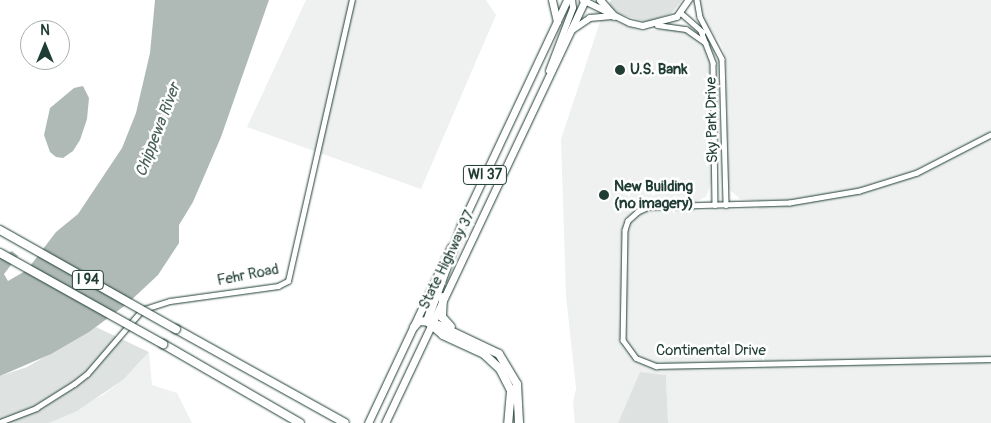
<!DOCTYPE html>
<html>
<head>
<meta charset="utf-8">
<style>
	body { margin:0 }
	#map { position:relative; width:991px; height:423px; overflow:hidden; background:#fff; font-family:Pangolin,sans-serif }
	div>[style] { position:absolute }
	.built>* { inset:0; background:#eef1f0 }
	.green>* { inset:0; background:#dee3e2 }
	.water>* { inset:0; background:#afbab7 }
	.roads { filter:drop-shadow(0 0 1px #1f3d34) drop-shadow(0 0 1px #1f3d34) }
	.minor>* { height:4.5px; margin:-2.25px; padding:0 2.25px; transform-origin:2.25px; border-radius:2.25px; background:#fff }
	.tertiary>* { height:5.5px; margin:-2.75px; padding:0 2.75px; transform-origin:2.75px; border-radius:2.75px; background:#fff }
	.primary>* { height:7px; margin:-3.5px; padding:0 3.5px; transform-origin:3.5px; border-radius:3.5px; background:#fff }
	.motorway>* { height:8px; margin:-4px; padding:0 4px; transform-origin:4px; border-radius:4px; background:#fff }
	.bridges { filter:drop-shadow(0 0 1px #1f3d34) drop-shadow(0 0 1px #1f3d34) }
	.motorway-bridge>* { height:8px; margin:-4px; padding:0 4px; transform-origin:4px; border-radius:4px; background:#fff }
	.dots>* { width:14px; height:14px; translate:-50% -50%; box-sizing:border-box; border:2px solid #fff; border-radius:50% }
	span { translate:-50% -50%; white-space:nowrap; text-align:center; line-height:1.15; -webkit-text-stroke:5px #fff; paint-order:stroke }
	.shield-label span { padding:1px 4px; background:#fff; border:1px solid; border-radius:4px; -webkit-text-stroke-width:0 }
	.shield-label { font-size:14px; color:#1f3d34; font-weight:700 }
	.poi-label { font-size:15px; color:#1f3d34; font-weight:700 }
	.left { translate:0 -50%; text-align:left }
	.street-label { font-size:15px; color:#1f3d34 }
	.water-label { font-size:16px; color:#4a625b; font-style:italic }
	.north { position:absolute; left:20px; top:20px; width:50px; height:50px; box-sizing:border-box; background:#fff; border:1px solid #a5b1ae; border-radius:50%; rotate:0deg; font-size:14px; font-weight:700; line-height:20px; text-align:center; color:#1f3d34 }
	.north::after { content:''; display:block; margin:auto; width:18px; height:22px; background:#1f3d34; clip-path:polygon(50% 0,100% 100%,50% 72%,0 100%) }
</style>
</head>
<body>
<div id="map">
	<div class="built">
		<div style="clip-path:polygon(306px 0,486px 0,496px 15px,421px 189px,247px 127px)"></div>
		<div style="clip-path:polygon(699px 0,991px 0,991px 423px,668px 423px,666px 375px,640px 373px,618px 423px,575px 423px,573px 403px,576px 388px,566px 296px,561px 139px,602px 16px,640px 31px,679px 29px,700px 41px,709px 58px,712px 180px,706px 197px,694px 202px,695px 211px,759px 209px,758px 200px,740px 199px,728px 188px,726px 59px,721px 44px,701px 16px)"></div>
		<div style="clip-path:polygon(149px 352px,152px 385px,177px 393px,192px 423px,49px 423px,103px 395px,123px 380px)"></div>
	</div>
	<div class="green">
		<div style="clip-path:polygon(611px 0,682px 0,671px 14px,646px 22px,620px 14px,608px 6px)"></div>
		<div style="clip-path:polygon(96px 327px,149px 352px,123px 380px,77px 411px,49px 423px,0 423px,0 376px,27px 367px)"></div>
		<div style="clip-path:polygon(640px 372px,666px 375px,668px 423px,618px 423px)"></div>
	</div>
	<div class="water">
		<div style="clip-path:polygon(155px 0,269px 0,221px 137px,193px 202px,179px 225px,179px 243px,158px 275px,127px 304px,89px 332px,51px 354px,0 376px,0 258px,12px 251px,18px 256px,4px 274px,8px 281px,27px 270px,56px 232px,78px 214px,122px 148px,136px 113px,150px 53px)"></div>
		<div style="clip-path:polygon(83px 86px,89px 98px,87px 119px,80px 140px,73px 151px,63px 158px,56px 157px,50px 152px,44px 135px,50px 108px,74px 88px)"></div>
	</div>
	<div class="roads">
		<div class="minor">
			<div style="left:697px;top:0;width:17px;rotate:80deg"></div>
			<div style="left:700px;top:17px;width:47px;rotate:62.4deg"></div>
			<div style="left:722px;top:59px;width:146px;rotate:88.4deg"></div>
			<div style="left:681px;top:13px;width:29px;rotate:41deg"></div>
			<div style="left:657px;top:25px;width:29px;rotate:8deg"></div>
			<div style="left:686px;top:29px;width:24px;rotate:35deg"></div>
			<div style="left:701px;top:31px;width:34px;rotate:69deg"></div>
			<div style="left:713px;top:63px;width:142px;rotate:89.2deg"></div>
			<div style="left:991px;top:135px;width:83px;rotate:152.8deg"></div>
			<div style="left:917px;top:173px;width:60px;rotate:162.5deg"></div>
			<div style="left:860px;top:191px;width:71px;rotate:170.3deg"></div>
			<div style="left:790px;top:203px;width:141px;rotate:178.4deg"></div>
			<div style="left:649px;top:207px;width:12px;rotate:156deg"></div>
			<div style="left:638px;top:212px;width:13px;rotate:138deg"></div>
			<div style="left:628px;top:221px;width:9px;rotate:108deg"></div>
			<div style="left:625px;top:230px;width:110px;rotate:91deg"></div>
			<div style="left:623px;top:340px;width:22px;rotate:54deg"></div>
			<div style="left:636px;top:358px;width:22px;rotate:22deg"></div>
			<div style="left:656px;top:366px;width:335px;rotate:-1.2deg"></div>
			<div style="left:0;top:422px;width:39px;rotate:-21deg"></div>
			<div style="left:36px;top:408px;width:45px;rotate:-32.3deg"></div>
			<div style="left:74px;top:384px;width:16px;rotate:-38deg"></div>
			<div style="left:87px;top:374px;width:84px;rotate:-49.3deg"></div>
			<div style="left:142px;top:310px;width:29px;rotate:-18deg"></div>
			<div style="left:170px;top:301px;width:109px;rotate:-7.9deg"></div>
			<div style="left:278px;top:286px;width:11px;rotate:-27deg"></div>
			<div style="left:288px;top:281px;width:288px;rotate:-77.2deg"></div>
		</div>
		<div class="tertiary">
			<div style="left:583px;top:0;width:52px;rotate:26.1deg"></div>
			<div style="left:630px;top:23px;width:13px;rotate:13deg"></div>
			<div style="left:643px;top:26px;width:35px;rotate:-15deg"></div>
			<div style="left:677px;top:17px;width:21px;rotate:-55deg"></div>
			<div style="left:571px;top:31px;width:23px;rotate:-34deg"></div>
			<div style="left:590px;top:18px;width:22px;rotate:-5deg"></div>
			<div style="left:549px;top:71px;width:67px;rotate:-69.1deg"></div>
			<div style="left:573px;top:8px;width:8px;rotate:-97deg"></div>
		</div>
		<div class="primary">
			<div style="left:552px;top:0;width:22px;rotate:77deg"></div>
			<div style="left:600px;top:0;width:21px;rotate:49deg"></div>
			<div style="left:464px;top:219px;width:242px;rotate:-64.8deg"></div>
			<div style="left:368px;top:423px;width:195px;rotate:-64.8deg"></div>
			<div style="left:385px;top:423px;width:468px;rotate:-64.7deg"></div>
		</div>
		<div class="motorway">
			<div style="left:466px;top:214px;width:114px;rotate:110deg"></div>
			<div style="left:427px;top:321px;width:21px;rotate:41deg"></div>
			<div style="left:443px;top:335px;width:45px;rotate:24.9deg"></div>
			<div style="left:484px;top:354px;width:22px;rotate:43deg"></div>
			<div style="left:500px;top:369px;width:25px;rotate:63deg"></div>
			<div style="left:511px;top:391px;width:32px;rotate:95deg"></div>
			<div style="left:443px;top:297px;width:20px;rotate:93deg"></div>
			<div style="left:442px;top:317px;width:13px;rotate:48deg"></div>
			<div style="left:414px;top:327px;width:8px;rotate:-50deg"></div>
			<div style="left:419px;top:321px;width:13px;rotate:4deg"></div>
			<div style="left:432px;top:322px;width:74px;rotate:25.5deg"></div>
			<div style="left:499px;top:354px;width:35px;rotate:59deg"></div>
			<div style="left:517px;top:384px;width:39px;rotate:87deg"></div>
			<div style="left:176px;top:329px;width:193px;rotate:29.1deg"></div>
			<div style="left:163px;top:344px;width:158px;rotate:30deg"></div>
		</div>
	</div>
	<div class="bridges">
		<div class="motorway-bridge">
			<div style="left:0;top:230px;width:202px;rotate:29.4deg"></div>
			<div style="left:0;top:253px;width:187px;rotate:29.2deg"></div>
		</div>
	</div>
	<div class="dots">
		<div style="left:620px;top:70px;background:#1f3d34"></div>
		<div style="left:604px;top:195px;background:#1f3d34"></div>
	</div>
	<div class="shield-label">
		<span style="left:485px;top:175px">WI 37</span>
		<span style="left:88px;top:280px">I 94</span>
	</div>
	<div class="poi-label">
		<span class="left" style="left:630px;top:70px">U.S. Bank</span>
		<span class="left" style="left:614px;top:195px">New Building<br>(no imagery)</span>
	</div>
	<div class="street-label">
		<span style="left:712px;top:120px;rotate:-91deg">Sky Park Drive</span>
		<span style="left:447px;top:260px;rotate:-64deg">State Highway 37</span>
		<span style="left:248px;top:275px;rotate:-11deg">Fehr Road</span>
		<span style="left:711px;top:351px">Continental Drive</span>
	</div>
	<div class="water-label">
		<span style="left:158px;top:130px;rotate:-69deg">Chippewa River</span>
	</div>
	<div class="north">N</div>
</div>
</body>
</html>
